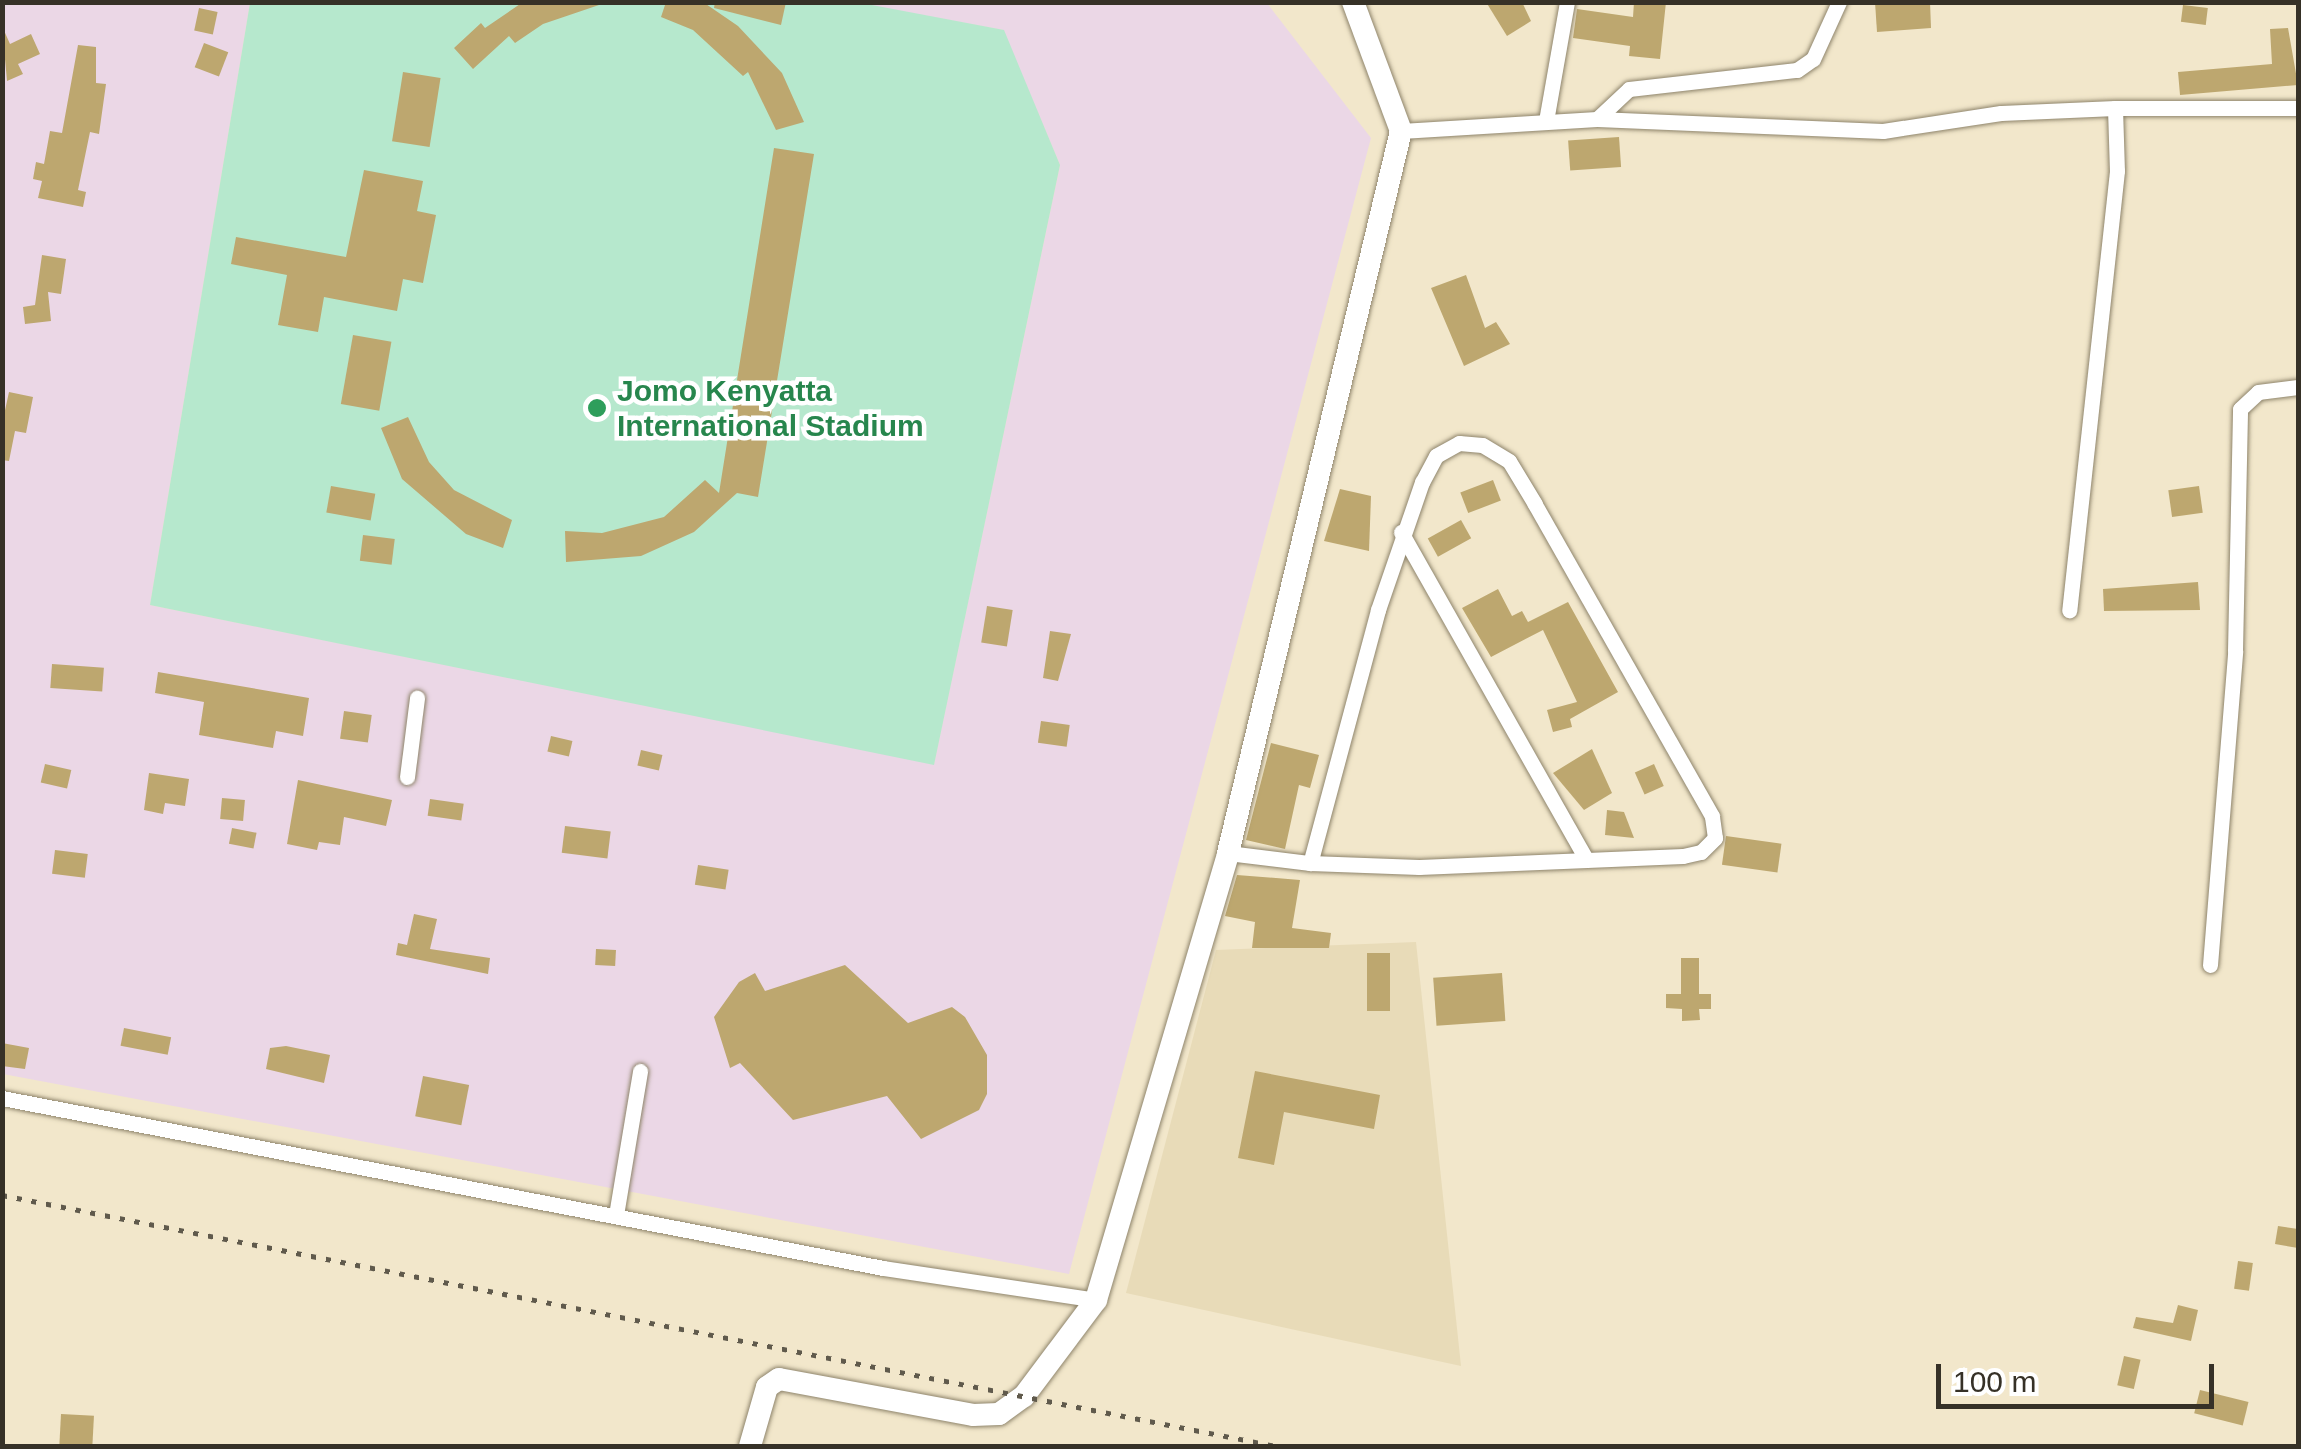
<!DOCTYPE html>
<html>
<head>
<meta charset="utf-8">
<style>
	body { margin:0 }
	#map { position:relative; width:2301px; height:1449px; overflow:hidden; background:#f2e7cb; font-family:Helvetica,sans-serif }
	div>[style] { position:absolute }
	.commercial>* { inset:0; background:#ebd7e6 }
	.built>* { inset:0; background:#e8dbb8 }
	.green>* { inset:0; background:#b6e8cd }
	.building>* { inset:0; background:#bda76f; transform-origin:0 0 }
	.roads { filter:drop-shadow(0 0 2px #8e846b) drop-shadow(0 0 2px #8e846b) }
	.street>* { height:15px; margin:-7.5px; padding:0 7.5px; transform-origin:7.5px; border-radius:7.5px; background:#fff }
	.secondary>* { height:22px; margin:-11px; padding:0 11px; transform-origin:11px; border-radius:11px; background:#fff }
	.rail>* { height:5px; margin-top:-2.5px; transform-origin:0; background:repeating-linear-gradient(90deg,#605a4c 0 5px,transparent 0 15px) }
	.dots>* { width:28px; height:28px; translate:-50% -50%; box-sizing:border-box; border:5px solid #fff; border-radius:50% }
	span { translate:-50% -50%; white-space:nowrap; text-align:center; line-height:1.15; -webkit-text-stroke:9px #fff; paint-order:stroke }
	.leisure-label { font-size:30px; color:#27864d; font-weight:700 }
	.left { translate:0 -50%; text-align:left }
	.frame { position:absolute; inset:0; border:5px solid #363127; pointer-events:none }
	.scale { position:absolute; left:1936px; top:1364px; width:278px; height:45px; box-sizing:border-box; border:5px solid #363127; border-top:0; padding-left:12px; font-size:30px; line-height:35px; white-space:nowrap; color:#363127; -webkit-text-stroke:8px #fff; paint-order:stroke }
</style>
</head>
<body>
<div id="map">
	<div class="commercial">
		<div style="clip-path:polygon(2px 3px,250px 3px,150px 605px,934px 764px,1060px 165px,1003px 30px,856px 3px,1267px 3px,1371px 138px,1069px 1274px,3px 1074px)"></div>
	</div>
	<div class="built">
		<div style="clip-path:polygon(1416px 942px,1461px 1366px,1126px 1293px,1216px 950px)"></div>
	</div>
	<div class="green">
		<div style="clip-path:polygon(856px 2px,1004px 30px,1060px 165px,934px 765px,150px 605px,250px 3px)"></div>
	</div>
	<div class="building">
		<div style="clip-path:polygon(523px 2px,599px 5px,543px 24px,515px 43px,509px 36px,473px 69px,454px 48px,481px 23px,485px 28px)"></div>
		<div style="clip-path:polygon(666px 2px,703px 2px,738px 26px,782px 73px,804px 122px,776px 130px,748px 72px,743px 76px,693px 30px,661px 17px)"></div>
		<div style="clip-path:polygon(715px 2px,786px 2px,781px 25px,714px 8px)"></div>
		<div style="clip-path:polygon(1486px 2px,1522px 2px,1531px 21px,1507px 36px)"></div>
		<div style="clip-path:polygon(1634px 2px,1666px 2px,1660px 59px,1629px 56px,1630px 46px,1573px 38px,1577px 9px,1633px 17px)"></div>
		<div style="clip-path:polygon(1875px 2px,1930px 2px,1931px 28px,1877px 32px)"></div>
		<div style="left:2183px;top:5px;width:25px;height:17px;rotate:7deg"></div>
		<div style="left:199px;top:8px;width:19px;height:23px;rotate:12deg"></div>
		<div style="clip-path:polygon(2px 26px,10px 44px,31px 34px,40px 54px,18px 64px,23px 74px,7px 81px)"></div>
		<div style="clip-path:polygon(2288px 28px,2298px 85px,2180px 95px,2178px 72px,2272px 64px,2270px 29px)"></div>
		<div style="left:204px;top:43px;width:26px;height:26px;rotate:21deg"></div>
		<div style="clip-path:polygon(78px 45px,96px 47px,96px 83px,106px 84px,99px 134px,90px 132px,78px 190px,86px 192px,83px 207px,38px 198px,42px 181px,33px 179px,36px 162px,44px 164px,50px 131px,62px 133px)"></div>
		<div style="left:403px;top:72px;width:38px;height:70px;rotate:9deg"></div>
		<div style="left:1619px;top:137px;width:30px;height:51px;rotate:86deg"></div>
		<div style="clip-path:polygon(774px 148px,814px 154px,758px 497px,737px 493px,694px 532px,641px 556px,566px 562px,565px 531px,602px 533px,664px 517px,705px 480px,719px 493px)"></div>
		<div style="clip-path:polygon(364px 170px,423px 181px,417px 211px,436px 215px,423px 283px,403px 279px,397px 311px,324px 297px,318px 332px,278px 325px,287px 275px,231px 264px,236px 237px,346px 257px)"></div>
		<div style="clip-path:polygon(42px 255px,66px 259px,61px 294px,48px 292px,51px 321px,25px 324px,23px 307px,35px 305px)"></div>
		<div style="clip-path:polygon(1466px 275px,1485px 328px,1496px 322px,1510px 344px,1464px 366px,1431px 288px)"></div>
		<div style="left:353px;top:335px;width:39px;height:70px;rotate:10deg"></div>
		<div style="clip-path:polygon(9px 392px,33px 397px,26px 433px,15px 431px,9px 461px,2px 460px,2px 424px)"></div>
		<div style="clip-path:polygon(408px 417px,429px 462px,454px 490px,512px 520px,503px 548px,466px 534px,402px 479px,381px 428px)"></div>
		<div style="left:1493px;top:480px;width:22px;height:35px;rotate:69deg"></div>
		<div style="left:331px;top:486px;width:45px;height:27px;rotate:10deg"></div>
		<div style="left:2199px;top:486px;width:27px;height:31px;rotate:82deg"></div>
		<div style="clip-path:polygon(1340px 489px,1371px 496px,1369px 551px,1324px 541px)"></div>
		<div style="left:1461px;top:520px;width:21px;height:38px;rotate:61deg"></div>
		<div style="left:363px;top:535px;width:32px;height:26px;rotate:7deg"></div>
		<div style="clip-path:polygon(2198px 582px,2200px 610px,2104px 611px,2103px 589px)"></div>
		<div style="clip-path:polygon(1498px 589px,1512px 616px,1522px 611px,1528px 622px,1568px 602px,1618px 692px,1570px 719px,1572px 727px,1553px 732px,1547px 710px,1577px 702px,1543px 630px,1491px 657px,1462px 608px)"></div>
		<div style="left:987px;top:606px;width:26px;height:37px;rotate:9deg"></div>
		<div style="clip-path:polygon(1050px 631px,1071px 634px,1058px 681px,1043px 678px)"></div>
		<div style="left:52px;top:664px;width:52px;height:24px;rotate:4deg"></div>
		<div style="clip-path:polygon(158px 672px,309px 698px,303px 736px,276px 731px,273px 748px,199px 735px,204px 702px,155px 693px)"></div>
		<div style="left:344px;top:711px;width:28px;height:28px;rotate:8deg"></div>
		<div style="left:1041px;top:721px;width:29px;height:22px;rotate:8deg"></div>
		<div style="left:551px;top:736px;width:22px;height:16px;rotate:13deg"></div>
		<div style="clip-path:polygon(1271px 743px,1319px 755px,1310px 788px,1299px 785px,1285px 849px,1246px 840px)"></div>
		<div style="clip-path:polygon(1592px 749px,1612px 793px,1584px 810px,1553px 773px)"></div>
		<div style="left:641px;top:750px;width:22px;height:16px;rotate:13deg"></div>
		<div style="left:45px;top:764px;width:27px;height:19px;rotate:13deg"></div>
		<div style="left:1654px;top:764px;width:24px;height:21px;rotate:66deg"></div>
		<div style="clip-path:polygon(149px 773px,189px 779px,185px 806px,165px 803px,163px 814px,144px 810px)"></div>
		<div style="clip-path:polygon(298px 780px,392px 800px,386px 826px,344px 817px,340px 845px,319px 842px,317px 850px,287px 844px)"></div>
		<div style="left:222px;top:798px;width:23px;height:21px;rotate:5deg"></div>
		<div style="left:430px;top:799px;width:34px;height:17px;rotate:8deg"></div>
		<div style="clip-path:polygon(1607px 810px,1624px 812px,1634px 838px,1605px 835px)"></div>
		<div style="left:565px;top:826px;width:46px;height:27px;rotate:7deg"></div>
		<div style="left:232px;top:828px;width:25px;height:16px;rotate:11deg"></div>
		<div style="left:1726px;top:836px;width:56px;height:29px;rotate:8deg"></div>
		<div style="left:55px;top:850px;width:33px;height:24px;rotate:7deg"></div>
		<div style="left:698px;top:865px;width:31px;height:20px;rotate:9deg"></div>
		<div style="clip-path:polygon(1237px 875px,1300px 880px,1292px 928px,1331px 933px,1329px 948px,1252px 948px,1255px 922px,1225px 916px)"></div>
		<div style="clip-path:polygon(414px 914px,437px 919px,430px 949px,490px 958px,488px 974px,396px 955px,398px 943px,407px 945px)"></div>
		<div style="left:596px;top:949px;width:20px;height:16px;rotate:3deg"></div>
		<div style="left:1390px;top:953px;width:58px;height:23px;rotate:90deg"></div>
		<div style="clip-path:polygon(1681px 958px,1699px 958px,1699px 994px,1711px 994px,1711px 1009px,1699px 1009px,1700px 1020px,1682px 1021px,1682px 1009px,1666px 1008px,1666px 994px,1681px 994px)"></div>
		<div style="clip-path:polygon(845px 965px,908px 1023px,952px 1007px,965px 1017px,987px 1055px,987px 1094px,979px 1110px,921px 1139px,887px 1096px,793px 1120px,740px 1063px,730px 1068px,714px 1017px,739px 982px,755px 973px,765px 991px)"></div>
		<div style="left:1502px;top:973px;width:48px;height:69px;rotate:86deg"></div>
		<div style="left:124px;top:1028px;width:48px;height:18px;rotate:11deg"></div>
		<div style="clip-path:polygon(2px 1043px,29px 1048px,25px 1069px,2px 1066px)"></div>
		<div style="clip-path:polygon(286px 1046px,330px 1055px,324px 1083px,266px 1069px,270px 1048px)"></div>
		<div style="clip-path:polygon(1255px 1071px,1380px 1095px,1374px 1129px,1284px 1112px,1274px 1165px,1238px 1158px)"></div>
		<div style="left:423px;top:1076px;width:47px;height:41px;rotate:11deg"></div>
		<div style="clip-path:polygon(2278px 1226px,2298px 1229px,2298px 1248px,2275px 1244px)"></div>
		<div style="left:2238px;top:1261px;width:15px;height:28px;rotate:8deg"></div>
		<div style="clip-path:polygon(2178px 1305px,2198px 1310px,2191px 1341px,2133px 1328px,2136px 1317px,2173px 1323px)"></div>
		<div style="left:2124px;top:1356px;width:17px;height:30px;rotate:13deg"></div>
		<div style="left:2200px;top:1390px;width:50px;height:24px;rotate:14deg"></div>
		<div style="left:61px;top:1414px;width:33px;height:32px;rotate:3deg"></div>
	</div>
	<div class="roads">
		<div class="street">
			<div style="left:2115px;top:108px;width:183px"></div>
			<div style="left:1597px;top:119px;width:44px;rotate:-43.2deg"></div>
			<div style="left:1629px;top:89px;width:169px;rotate:-6.5deg"></div>
			<div style="left:1797px;top:70px;width:19px;rotate:-35deg"></div>
			<div style="left:1813px;top:59px;width:63px;rotate:-65.5deg"></div>
			<div style="left:1546px;top:121px;width:121px;rotate:-80deg"></div>
			<div style="left:1401px;top:131px;width:196px;rotate:-3.5deg"></div>
			<div style="left:1597px;top:119px;width:286px;rotate:2.4deg"></div>
			<div style="left:1883px;top:131px;width:119px;rotate:-8.7deg"></div>
			<div style="left:2001px;top:113px;width:114px;rotate:-2.5deg"></div>
			<div style="left:2115px;top:108px;width:63px;rotate:88.2deg"></div>
			<div style="left:2117px;top:171px;width:442px;rotate:96.2deg"></div>
			<div style="left:1401px;top:532px;width:373px;rotate:60.5deg"></div>
			<div style="left:407px;top:777px;width:80px;rotate:-82.8deg"></div>
			<div style="left:1228px;top:853px;width:83px;rotate:7deg"></div>
			<div style="left:1310px;top:863px;width:109px;rotate:2.1deg"></div>
			<div style="left:1419px;top:867px;width:264px;rotate:-2.4deg"></div>
			<div style="left:1683px;top:856px;width:18px;rotate:-13deg"></div>
			<div style="left:1701px;top:852px;width:20px;rotate:-45deg"></div>
			<div style="left:1715px;top:838px;width:22px;rotate:-98deg"></div>
			<div style="left:1712px;top:816px;width:359px;rotate:-119.6deg"></div>
			<div style="left:1535px;top:504px;width:50px;rotate:-121.2deg"></div>
			<div style="left:1509px;top:461px;width:31px;rotate:-149deg"></div>
			<div style="left:1482px;top:445px;width:23px;rotate:-175deg"></div>
			<div style="left:1459px;top:443px;width:26px;rotate:151deg"></div>
			<div style="left:1436px;top:456px;width:30px;rotate:118deg"></div>
			<div style="left:1422px;top:482px;width:135px;rotate:109deg"></div>
			<div style="left:1378px;top:610px;width:262px;rotate:105deg"></div>
			<div style="left:2210px;top:965px;width:315px;rotate:-85.4deg"></div>
			<div style="left:2235px;top:651px;width:242px;rotate:-88.8deg"></div>
			<div style="left:2240px;top:409px;width:25px;rotate:-43deg"></div>
			<div style="left:2258px;top:392px;width:40px;rotate:-7.1deg"></div>
			<div style="left:2px;top:1098px;width:897px;rotate:10.92deg"></div>
			<div style="left:883px;top:1268px;width:215px;rotate:8.5deg"></div>
			<div style="left:616px;top:1215px;width:146px;rotate:-80.5deg"></div>
		</div>
		<div class="secondary">
			<div style="left:750px;top:1446px;width:61px;rotate:-73.9deg"></div>
			<div style="left:767px;top:1387px;width:14px;rotate:-34deg"></div>
			<div style="left:779px;top:1379px;width:197px;rotate:10.5deg"></div>
			<div style="left:973px;top:1415px;width:26px;rotate:-2deg"></div>
			<div style="left:999px;top:1414px;width:31px;rotate:-36deg"></div>
			<div style="left:1024px;top:1396px;width:120px;rotate:-53.1deg"></div>
			<div style="left:1096px;top:1300px;width:466px;rotate:-73.5deg"></div>
			<div style="left:1228px;top:853px;width:742px;rotate:-76.53deg"></div>
			<div style="left:1401px;top:131px;width:138px;rotate:-110.4deg"></div>
		</div>
	</div>
	<div class="rail">
		<div style="left:2px;top:1195px;width:1298px;rotate:11.15deg"></div>
	</div>
	<div class="dots">
		<div style="left:597px;top:408px;background:#2e9e5b"></div>
	</div>
	<div class="leisure-label">
		<span class="left" style="left:617px;top:408px">Jomo Kenyatta<br>International Stadium</span>
	</div>
	<div class="frame"></div>
	<div class="scale">100 m</div>
</div>
</body>
</html>
